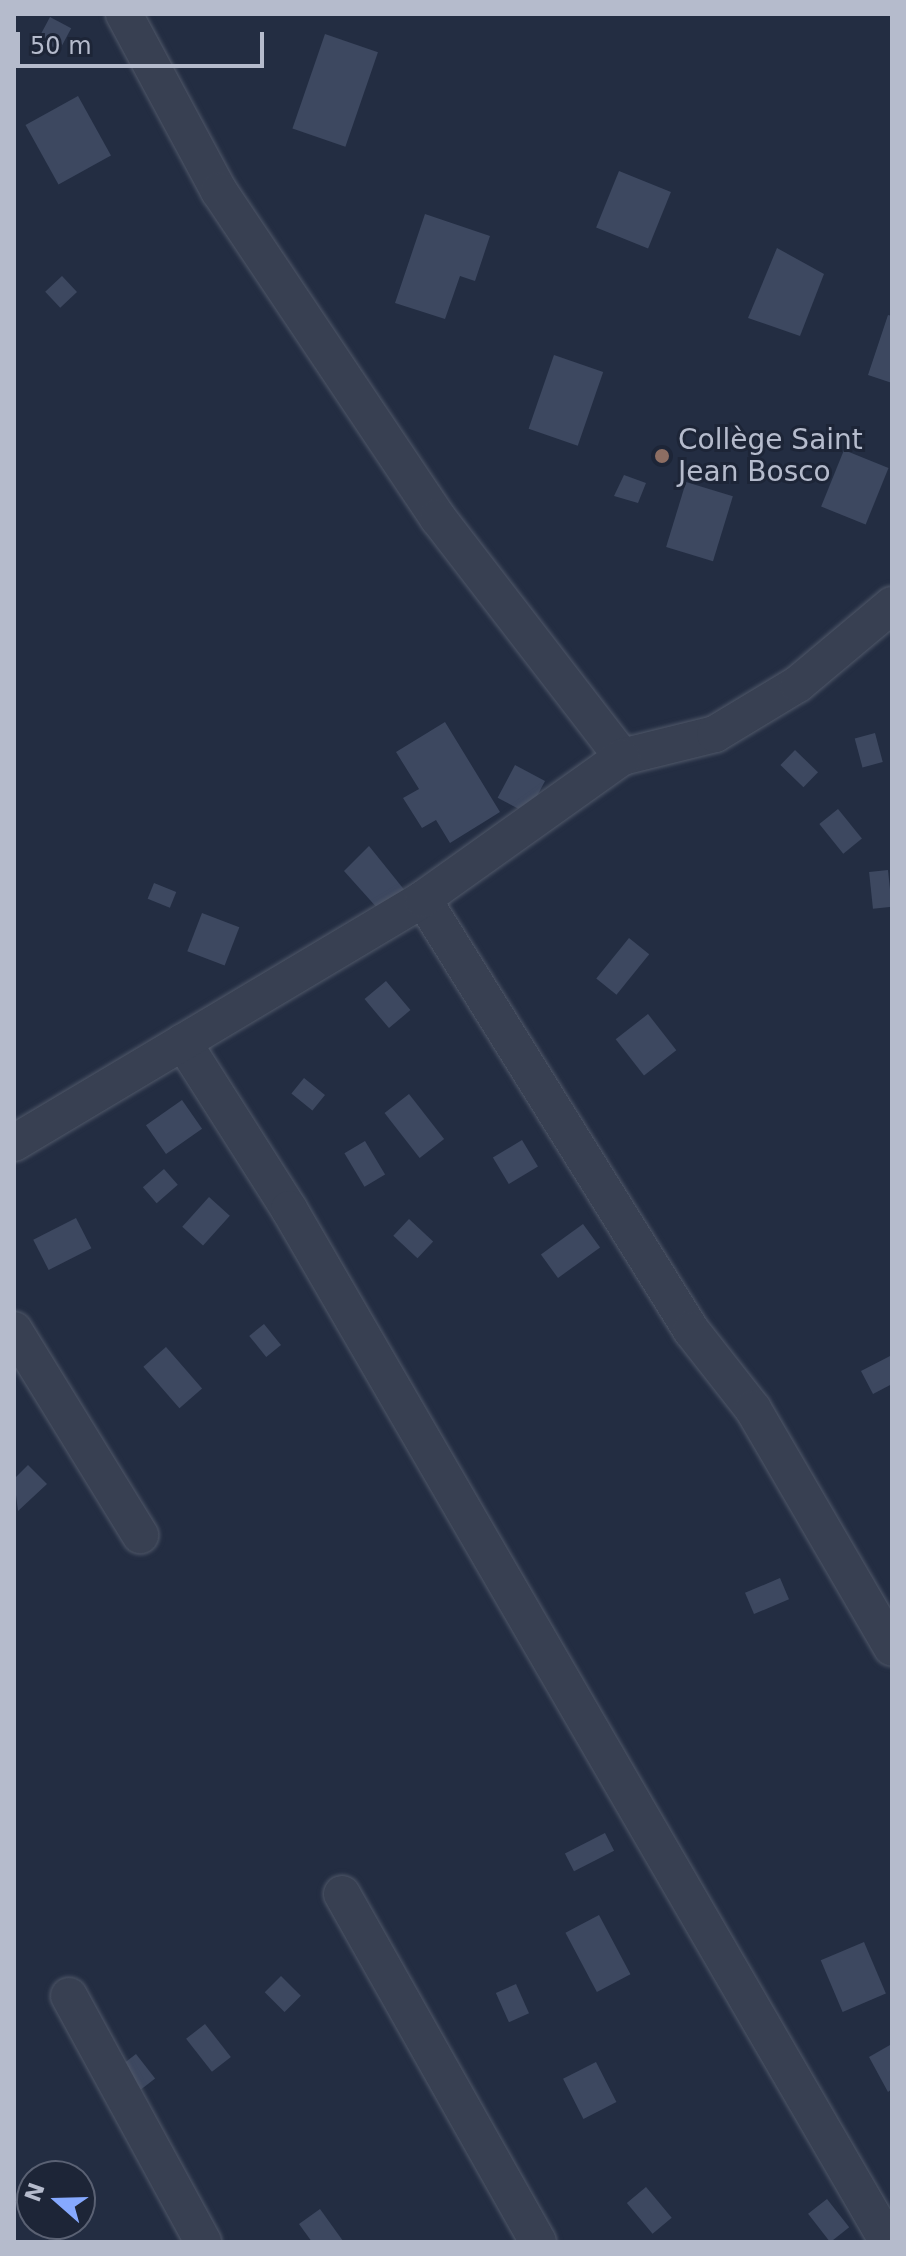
<!DOCTYPE html>
<html>
<head>
<meta charset="utf-8">
<style>
	body { margin:0 }
	#map { position:relative; width:906px; height:2256px; overflow:hidden; background:#232d42; font-family:"DejaVu Sans",sans-serif }
	div>[style] { position:absolute }
	.building>* { inset:0; background:#3d4860; transform-origin:0 0 }
	.roads { filter:drop-shadow(0 0 2px #505869) drop-shadow(0 0 2px #505869) }
	.minor>* { height:36px; margin:-18px; padding:0 18px; transform-origin:18px; border-radius:18px; background:#384052 }
	.dots>* { width:22px; height:22px; translate:-50% -50%; box-sizing:border-box; border:4px solid #1d2537; border-radius:50% }
	span { translate:-50% -50%; white-space:nowrap; text-align:center; line-height:1.15; -webkit-text-stroke:6px #1d2537; paint-order:stroke }
	.poi-label { font-size:28px; color:#b5bbcc }
	.left { translate:0 -50%; text-align:left }
	.frame { position:absolute; inset:0; border:16px solid #b5bbcc; pointer-events:none }
	.north { position:absolute; left:16px; top:2160px; width:80px; height:80px; box-sizing:border-box; background:#1d2537; border:2px solid #5a6173; border-radius:50%; rotate:290deg; font-size:22px; font-weight:700; line-height:32px; text-align:center; color:#b5bbcc }
	.north::after { content:''; display:block; margin:auto; width:28px; height:36px; background:#86a9ff; clip-path:polygon(50% 0,100% 100%,50% 72%,0 100%) }
	.scale { position:absolute; left:16px; top:32px; width:248px; height:36px; box-sizing:border-box; border:4px solid #b5bbcc; border-top:0; padding-left:10px; font-size:24px; line-height:28px; white-space:nowrap; color:#b5bbcc; -webkit-text-stroke:6px #1d2537; paint-order:stroke }
</style>
</head>
<body>
<div id="map">
	<div class="building">
		<div style="left:50px;top:17px;width:24px;height:25px;rotate:28deg"></div>
		<div style="left:325px;top:34px;width:56px;height:100px;rotate:19deg"></div>
		<div style="left:78px;top:96px;width:68px;height:60px;rotate:61deg"></div>
		<div style="left:619px;top:171px;width:56px;height:61px;rotate:22deg"></div>
		<div style="clip-path:polygon(425px 214px,490px 236px,475px 281px,460px 276px,445px 319px,395px 303px)"></div>
		<div style="clip-path:polygon(777px 248px,824px 274px,800px 336px,748px 318px)"></div>
		<div style="left:62px;top:276px;width:22px;height:23px;rotate:47deg"></div>
		<div style="clip-path:polygon(888px 315px,892px 316px,892px 383px,868px 375px)"></div>
		<div style="left:554px;top:355px;width:52px;height:78px;rotate:19deg"></div>
		<div style="left:844px;top:450px;width:48px;height:61px;rotate:22deg"></div>
		<div style="clip-path:polygon(624px 475px,646px 483px,638px 503px,614px 496px)"></div>
		<div style="left:686px;top:482px;width:49px;height:68px;rotate:17deg"></div>
		<div style="clip-path:polygon(445px 722px,500px 812px,450px 843px,436px 820px,422px 828px,403px 798px,419px 789px,396px 752px)"></div>
		<div style="left:875px;top:733px;width:30px;height:21px;rotate:75deg"></div>
		<div style="left:795px;top:750px;width:32px;height:21px;rotate:44deg"></div>
		<div style="left:515px;top:765px;width:34px;height:37px;rotate:28deg"></div>
		<div style="left:838px;top:809px;width:38px;height:24px;rotate:51deg"></div>
		<div style="clip-path:polygon(369px 846px,406px 892px,379px 910px,344px 871px)"></div>
		<div style="left:888px;top:870px;width:37px;height:19px;rotate:84deg"></div>
		<div style="left:154px;top:883px;width:24px;height:17px;rotate:22deg"></div>
		<div style="left:202px;top:913px;width:40px;height:41px;rotate:21deg"></div>
		<div style="left:629px;top:938px;width:26px;height:52px;rotate:39deg"></div>
		<div style="left:386px;top:981px;width:38px;height:28px;rotate:50deg"></div>
		<div style="left:648px;top:1014px;width:46px;height:41px;rotate:52deg"></div>
		<div style="left:304px;top:1078px;width:27px;height:20px;rotate:39deg"></div>
		<div style="left:409px;top:1094px;width:57px;height:31px;rotate:52deg"></div>
		<div style="left:182px;top:1100px;width:35px;height:44px;rotate:55deg"></div>
		<div style="left:522px;top:1140px;width:31px;height:34px;rotate:59deg"></div>
		<div style="left:365px;top:1141px;width:39px;height:24px;rotate:59deg"></div>
		<div style="left:164px;top:1169px;width:21px;height:28px;rotate:49deg"></div>
		<div style="left:209px;top:1197px;width:28px;height:40px;rotate:42deg"></div>
		<div style="left:76px;top:1218px;width:34px;height:48px;rotate:63deg"></div>
		<div style="left:409px;top:1219px;width:33px;height:23px;rotate:43deg"></div>
		<div style="left:583px;top:1224px;width:29px;height:52px;rotate:54deg"></div>
		<div style="left:264px;top:1324px;width:27px;height:19px;rotate:51deg"></div>
		<div style="left:166px;top:1347px;width:55px;height:30px;rotate:49deg"></div>
		<div style="clip-path:polygon(892px 1355px,892px 1384px,873px 1394px,861px 1371px)"></div>
		<div style="clip-path:polygon(28px 1465px,47px 1484px,18px 1511px,14px 1479px)"></div>
		<div style="left:780px;top:1578px;width:23px;height:38px;rotate:67deg"></div>
		<div style="left:605px;top:1833px;width:20px;height:45px;rotate:63deg"></div>
		<div style="left:599px;top:1915px;width:67px;height:38px;rotate:62deg"></div>
		<div style="left:864px;top:1942px;width:56px;height:47px;rotate:67deg"></div>
		<div style="left:281px;top:1976px;width:28px;height:23px;rotate:45deg"></div>
		<div style="left:516px;top:1984px;width:32px;height:22px;rotate:66deg"></div>
		<div style="left:205px;top:2024px;width:42px;height:24px;rotate:52deg"></div>
		<div style="clip-path:polygon(890px 2045px,892px 2089px,888px 2092px,869px 2057px)"></div>
		<div style="left:136px;top:2054px;width:31px;height:18px;rotate:52deg"></div>
		<div style="left:596px;top:2062px;width:45px;height:37px;rotate:63deg"></div>
		<div style="left:646px;top:2187px;width:40px;height:25px;rotate:50deg"></div>
		<div style="left:827px;top:2199px;width:36px;height:24px;rotate:52deg"></div>
		<div style="clip-path:polygon(320px 2209px,343px 2241px,341px 2242px,312px 2242px,299px 2224px)"></div>
	</div>
	<div class="roads">
		<div class="minor">
			<div style="left:124px;top:14px;width:201px;rotate:61.8deg"></div>
			<div style="left:219px;top:191px;width:394px;rotate:56.2deg"></div>
			<div style="left:438px;top:518px;width:302px;rotate:52.4deg"></div>
			<div style="left:622px;top:757px;width:96px;rotate:-13.9deg"></div>
			<div style="left:715px;top:734px;width:97px;rotate:-31.1deg"></div>
			<div style="left:798px;top:684px;width:123px;rotate:-40deg"></div>
			<div style="left:423px;top:899px;width:508px;rotate:58.13deg"></div>
			<div style="left:691px;top:1330px;width:100px;rotate:51.9deg"></div>
			<div style="left:753px;top:1409px;width:276px;rotate:59.8deg"></div>
			<div style="left:183px;top:1042px;width:198px;rotate:57.6deg"></div>
			<div style="left:289px;top:1209px;width:1194px;rotate:59.89deg"></div>
			<div style="left:14px;top:1143px;width:476px;rotate:-30.8deg"></div>
			<div style="left:423px;top:899px;width:244px;rotate:-35.5deg"></div>
			<div style="left:14px;top:1330px;width:241px;rotate:58.4deg"></div>
			<div style="left:342px;top:1894px;width:399px;rotate:60.6deg"></div>
			<div style="left:69px;top:1996px;width:280px;rotate:61.4deg"></div>
		</div>
	</div>
	<div class="dots">
		<div style="left:662px;top:456px;background:#8d6e63"></div>
	</div>
	<div class="poi-label">
		<span class="left" style="left:678px;top:456px">Collège Saint<br>Jean Bosco</span>
	</div>
	<div class="frame"></div>
	<div class="north">N</div>
	<div class="scale">50 m</div>
</div>
</body>
</html>
